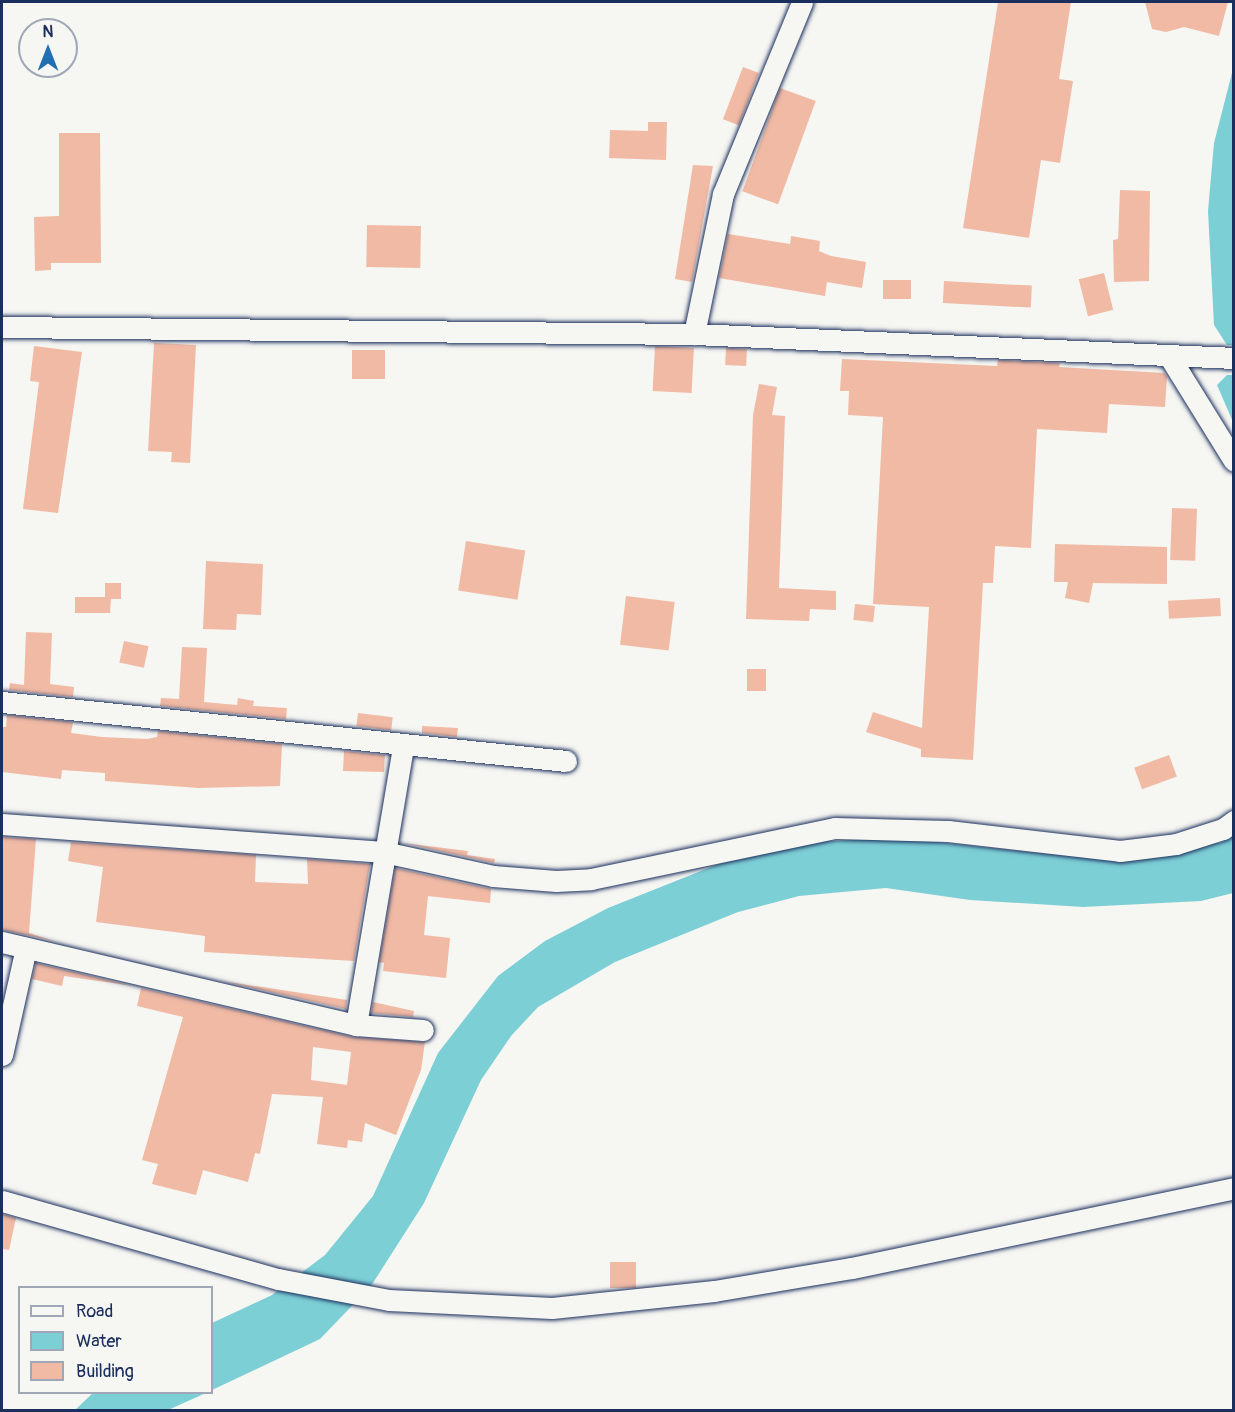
<!DOCTYPE html>
<html>
<head>
<meta charset="utf-8">
<style>
	body { margin:0 }
	#map { position:relative; width:1235px; height:1412px; overflow:hidden; background:#f6f6f2; font-family:Pangolin,sans-serif }
	div>[style] { position:absolute }
	.water>* { inset:0; background:#7dcfd6 }
	.building>* { inset:0; background:#f1baa5; transform-origin:0 0 }
	.roads { filter:drop-shadow(0 0 2px #1b2f5e) drop-shadow(0 0 2px #1b2f5e) }
	.minor>* { height:21px; margin:-10.5px; padding:0 10.5px; transform-origin:10.5px; border-radius:10.5px; background:#f6f6f2 }
	span { translate:-50% -50%; white-space:nowrap; text-align:center; line-height:1.15; -webkit-text-stroke:5px #f6f6f2; paint-order:stroke }
	.frame { position:absolute; inset:0; border:3px solid #1b2f5e; pointer-events:none }
	.legend { position:absolute; left:18px; top:1286px; width:195px; height:108px; box-sizing:border-box; background:#f6f6f2; border:2px solid #9ea6b7; margin:0; padding:8px 10px; list-style:none; font-size:18px; color:#1b2f5e }
	.legend li { display:flex; align-items:center; gap:12px; height:30px }
	.legend b { width:30px; border:2px solid #9ea6b7 }
	.north { position:absolute; left:18px; top:18px; width:60px; height:60px; box-sizing:border-box; background:#f6f6f2; border:2px solid #9ea6b7; border-radius:50%; rotate:0deg; font-size:16px; font-weight:700; line-height:24px; text-align:center; color:#1b2f5e }
	.north::after { content:''; display:block; margin:auto; width:21px; height:27px; background:#1f6fb2; clip-path:polygon(50% 0,100% 100%,50% 72%,0 100%) }
</style>
</head>
<body>
<div id="map">
	<div class="water">
		<div style="clip-path:polygon(1233px 69px,1234px 345px,1227px 345px,1214px 325px,1208px 211px,1214px 143px)"></div>
		<div style="clip-path:polygon(1227px 375px,1233px 375px,1233px 422px,1217px 385px)"></div>
		<div style="clip-path:polygon(1233px 834px,1233px 893px,1201px 901px,1083px 907px,970px 900px,886px 888px,799px 896px,738px 912px,615px 962px,538px 1007px,511px 1036px,481px 1080px,424px 1203px,371px 1286px,320px 1339px,212px 1390px,212px 1323px,272px 1295px,325px 1255px,373px 1196px,438px 1053px,498px 976px,545px 941px,608px 908px,741px 855px,809px 842px,898px 838px,1077px 857px,1148px 856px,1223px 842px)"></div>
		<div style="clip-path:polygon(94px 1392px,206px 1392px,206px 1393px,168px 1410px,75px 1410px)"></div>
	</div>
	<div class="building">
		<div style="clip-path:polygon(998px 2px,1071px 2px,1059px 79px,1073px 81px,1060px 163px,1041px 160px,1029px 238px,963px 228px)"></div>
		<div style="clip-path:polygon(1145px 2px,1228px 2px,1219px 36px,1184px 27px,1166px 32px,1152px 29px)"></div>
		<div style="left:743px;top:67px;width:17px;height:56px;rotate:21deg"></div>
		<div style="left:780px;top:88px;width:38px;height:110px;rotate:20deg"></div>
		<div style="clip-path:polygon(648px 122px,667px 122px,666px 160px,609px 158px,610px 130px,648px 131px)"></div>
		<div style="clip-path:polygon(59px 133px,100px 133px,101px 263px,51px 263px,51px 270px,35px 271px,34px 217px,59px 216px)"></div>
		<div style="clip-path:polygon(693px 165px,713px 166px,692px 282px,675px 279px)"></div>
		<div style="clip-path:polygon(1120px 190px,1150px 191px,1149px 281px,1114px 282px,1113px 240px,1118px 239px)"></div>
		<div style="left:367px;top:225px;width:54px;height:42px;rotate:1deg"></div>
		<div style="clip-path:polygon(728px 234px,790px 244px,791px 236px,820px 241px,819px 251px,831px 256px,866px 262px,862px 288px,827px 282px,825px 296px,719px 278px)"></div>
		<div style="left:1104px;top:273px;width:38px;height:26px;rotate:76deg"></div>
		<div style="left:883px;top:280px;width:28px;height:19px"></div>
		<div style="left:944px;top:281px;width:88px;height:22px;rotate:3deg"></div>
		<div style="clip-path:polygon(154px 343px,196px 345px,190px 463px,171px 462px,172px 452px,148px 451px)"></div>
		<div style="clip-path:polygon(34px 346px,82px 352px,58px 513px,23px 509px,39px 382px,30px 381px)"></div>
		<div style="left:655px;top:346px;width:39px;height:45px;rotate:3deg"></div>
		<div style="left:726px;top:348px;width:21px;height:17px;rotate:3deg"></div>
		<div style="left:385px;top:350px;width:29px;height:33px;rotate:90deg"></div>
		<div style="clip-path:polygon(842px 359px,997px 366px,998px 360px,1060px 363px,1059px 367px,1164px 373px,1167px 377px,1165px 407px,1109px 404px,1107px 433px,1037px 429px,1031px 548px,995px 546px,993px 583px,983px 583px,973px 760px,921px 757px,921px 749px,866px 732px,873px 712px,922px 728px,929px 607px,873px 604px,883px 417px,848px 415px,849px 391px,840px 391px)"></div>
		<div style="clip-path:polygon(759px 384px,777px 387px,772px 415px,785px 416px,779px 588px,836px 591px,836px 610px,810px 609px,809px 621px,746px 619px,753px 415px)"></div>
		<div style="left:1172px;top:508px;width:25px;height:52px;rotate:2deg"></div>
		<div style="left:466px;top:541px;width:60px;height:50px;rotate:9deg"></div>
		<div style="clip-path:polygon(1055px 544px,1167px 547px,1167px 584px,1093px 583px,1089px 603px,1065px 598px,1068px 582px,1054px 582px)"></div>
		<div style="clip-path:polygon(206px 561px,263px 564px,261px 615px,237px 614px,236px 630px,203px 629px)"></div>
		<div style="clip-path:polygon(105px 583px,121px 583px,121px 599px,111px 599px,110px 613px,75px 613px,75px 597px,105px 597px)"></div>
		<div style="left:626px;top:596px;width:49px;height:49px;rotate:7deg"></div>
		<div style="left:1220px;top:598px;width:18px;height:52px;rotate:87deg"></div>
		<div style="left:855px;top:604px;width:20px;height:16px;rotate:6deg"></div>
		<div style="clip-path:polygon(26px 632px,52px 633px,50px 684px,74px 687px,73px 697px,9px 690px,10px 683px,24px 685px)"></div>
		<div style="left:124px;top:641px;width:25px;height:22px;rotate:12deg"></div>
		<div style="clip-path:polygon(182px 647px,207px 648px,204px 702px,237px 705px,238px 698px,254px 701px,253px 706px,287px 708px,286px 719px,160px 706px,161px 698px,179px 699px)"></div>
		<div style="left:747px;top:669px;width:19px;height:22px"></div>
		<div style="left:358px;top:713px;width:35px;height:13px;rotate:7deg"></div>
		<div style="clip-path:polygon(7px 715px,73px 722px,71px 733px,102px 737px,147px 739px,157px 737px,158px 731px,282px 744px,280px 786px,198px 788px,105px 781px,105px 773px,62px 770px,61px 779px,2px 772px,2px 727px,6px 727px)"></div>
		<div style="clip-path:polygon(422px 726px,458px 728px,457px 737px,422px 733px)"></div>
		<div style="clip-path:polygon(344px 751px,385px 755px,384px 772px,343px 771px)"></div>
		<div style="left:1169px;top:755px;width:23px;height:37px;rotate:70deg"></div>
		<div style="clip-path:polygon(2px 837px,36px 839px,29px 933px,55px 941px,2px 930px)"></div>
		<div style="clip-path:polygon(71px 842px,256px 855px,255px 882px,308px 884px,307px 859px,370px 864px,354px 961px,204px 952px,205px 936px,96px 922px,103px 867px,68px 861px)"></div>
		<div style="clip-path:polygon(403px 843px,468px 851px,467px 855px,495px 859px,494px 863px)"></div>
		<div style="clip-path:polygon(395px 868px,491px 889px,490px 903px,428px 896px,424px 935px,450px 938px,446px 978px,383px 971px,384px 963px,379px 962px)"></div>
		<div style="clip-path:polygon(36px 963px,133px 986px,64px 976px,62px 986px,32px 979px)"></div>
		<div style="clip-path:polygon(222px 981px,347px 1000px,346px 1009px)"></div>
		<div style="clip-path:polygon(evenodd,141px 988px,353px 1037px,425px 1042px,421px 1070px,396px 1135px,365px 1123px,362px 1142px,348px 1140px,347px 1148px,317px 1144px,323px 1097px,272px 1094px,260px 1154px,255px 1153px,248px 1182px,203px 1170px,196px 1195px,152px 1184px,158px 1164px,142px 1160px,183px 1017px,137px 1006px,141px 988px,313px 1047px,351px 1052px,347px 1085px,311px 1080px,313px 1047px)"></div>
		<div style="clip-path:polygon(373px 1002px,414px 1011px,413px 1017px,371px 1013px)"></div>
		<div style="clip-path:polygon(2px 1214px,16px 1218px,9px 1250px,2px 1249px)"></div>
		<div style="left:610px;top:1262px;width:26px;height:26px"></div>
	</div>
	<div class="roads">
		<div class="minor">
			<div style="left:2px;top:327px;width:692px;rotate:0.58deg"></div>
			<div style="left:694px;top:334px;width:541px;rotate:2.54deg"></div>
			<div style="left:694px;top:334px;width:143px;rotate:-78.3deg"></div>
			<div style="left:723px;top:194px;width:208px;rotate:-67.6deg"></div>
			<div style="left:1169px;top:356px;width:123px;rotate:58.2deg"></div>
			<div style="left:2px;top:702px;width:567px;rotate:5.97deg"></div>
			<div style="left:2px;top:824px;width:383px;rotate:4.2deg"></div>
			<div style="left:384px;top:852px;width:112px;rotate:12.4deg"></div>
			<div style="left:493px;top:876px;width:63px;rotate:4.5deg"></div>
			<div style="left:556px;top:881px;width:35px;rotate:-3deg"></div>
			<div style="left:591px;top:879px;width:249px;rotate:-11.8deg"></div>
			<div style="left:835px;top:828px;width:113px;rotate:1.5deg"></div>
			<div style="left:948px;top:831px;width:173px;rotate:6.6deg"></div>
			<div style="left:1120px;top:851px;width:56px;rotate:-7.1deg"></div>
			<div style="left:1176px;top:844px;width:49px;rotate:-17.7deg"></div>
			<div style="left:1223px;top:829px;width:14px;rotate:-36deg"></div>
			<div style="left:2px;top:942px;width:364px;rotate:13.2deg"></div>
			<div style="left:356px;top:1025px;width:67px;rotate:4.3deg"></div>
			<div style="left:356px;top:1025px;width:283px;rotate:-80.4deg"></div>
			<div style="left:2px;top:1055px;width:110px;rotate:-77.4deg"></div>
			<div style="left:2px;top:1201px;width:287px;rotate:15.8deg"></div>
			<div style="left:278px;top:1279px;width:113px;rotate:10.7deg"></div>
			<div style="left:389px;top:1300px;width:163px;rotate:2.8deg"></div>
			<div style="left:552px;top:1308px;width:163px;rotate:-6deg"></div>
			<div style="left:714px;top:1291px;width:140px;rotate:-9.5deg"></div>
			<div style="left:852px;top:1268px;width:390px;rotate:-11.8deg"></div>
		</div>
	</div>
	<div class="frame"></div>
	<ul class="legend">
	<li><b style="height:8px;background:#f6f6f2"></b>Road</li>
	<li><b style="height:16px;background:#7dcfd6"></b>Water</li>
	<li><b style="height:16px;background:#f1baa5"></b>Building</li>
	</ul>
	<div class="north">N</div>
</div>
</body>
</html>
